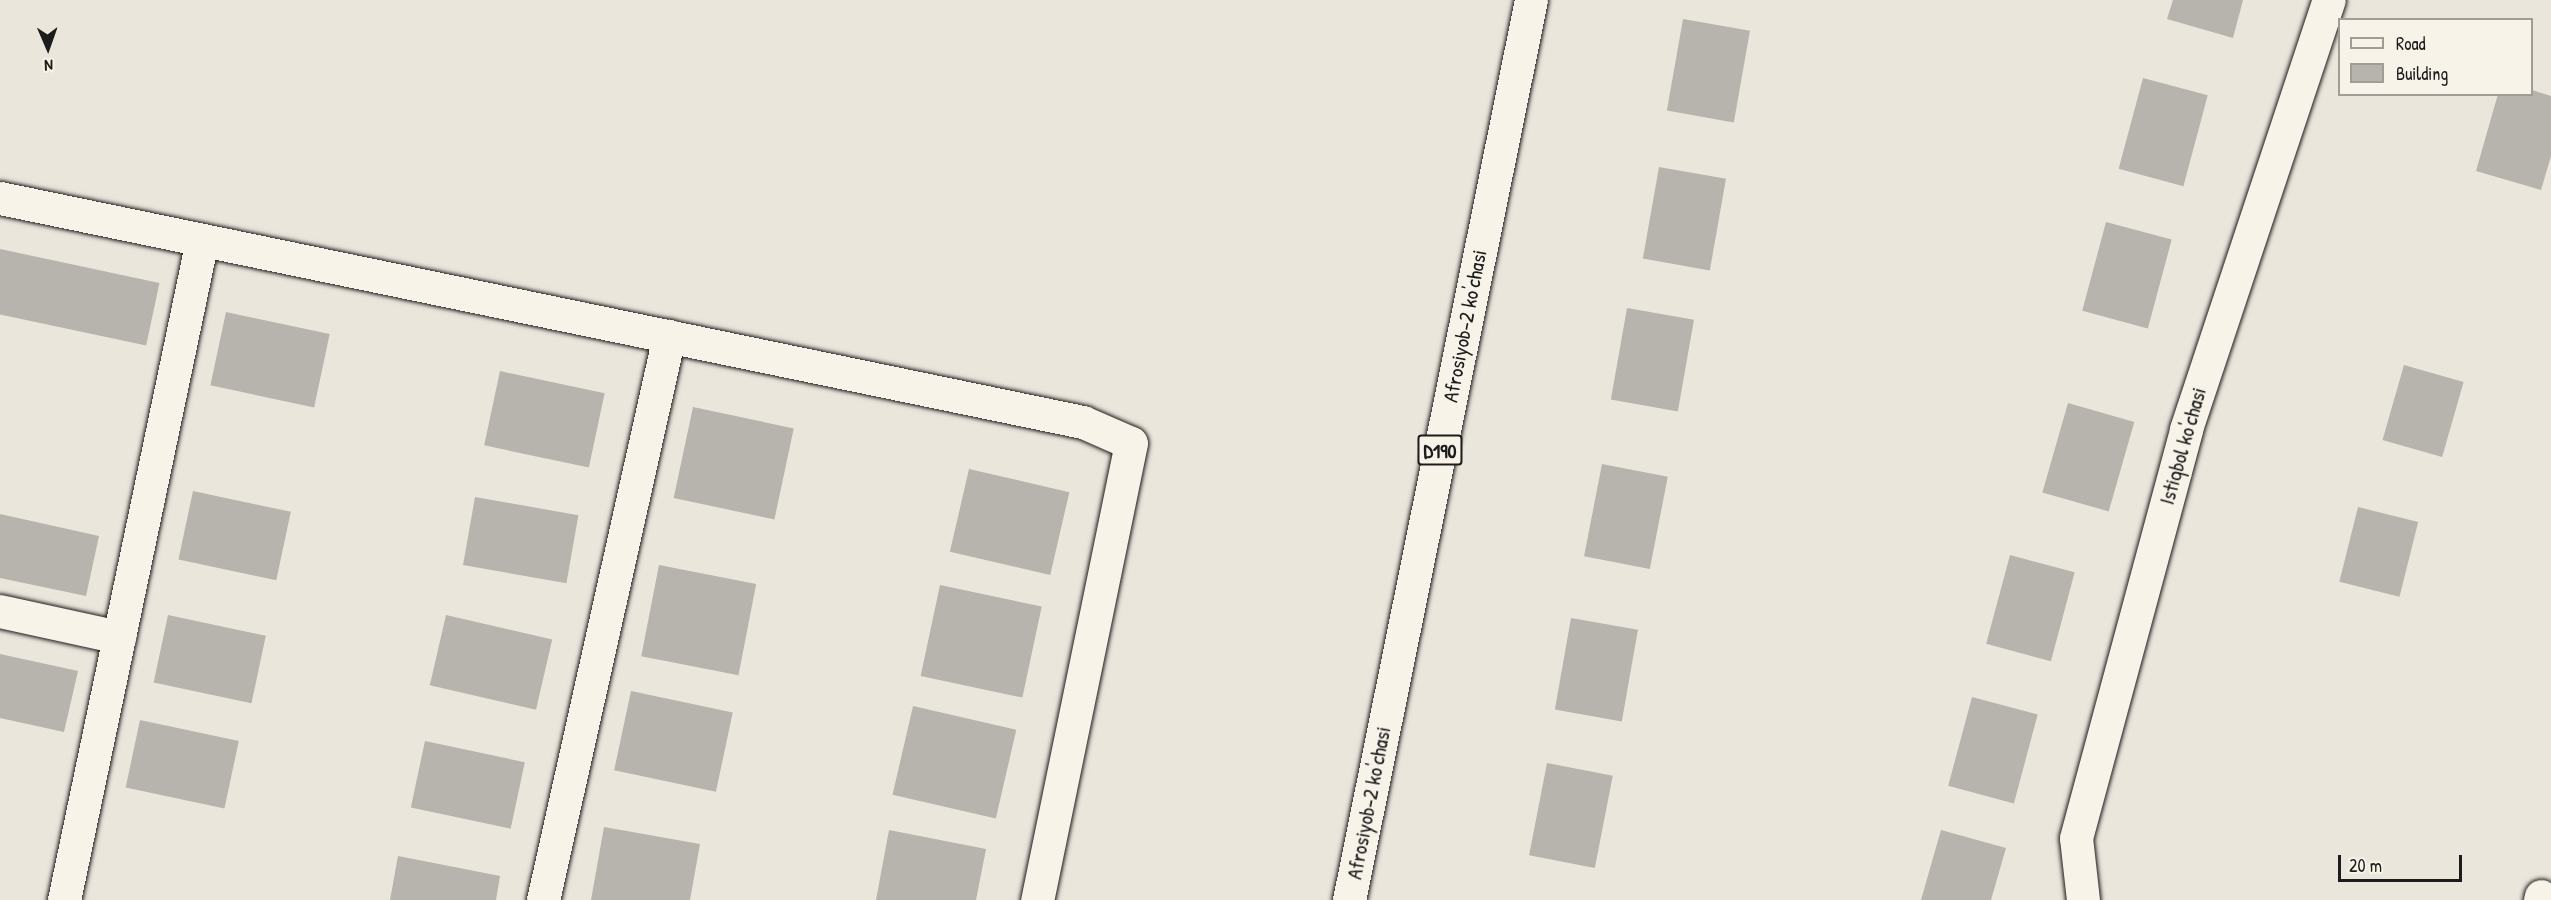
<!DOCTYPE html>
<html>
<head>
<meta charset="utf-8">
<style>
	body { margin:0 }
	#map { position:relative; width:2551px; height:900px; overflow:hidden; background:#eae6dc; font-family:"Patrick Hand",sans-serif }
	div>[style] { position:absolute }
	.building>* { inset:0; background:#b6b4ac; transform-origin:0 0 }
	.roads { filter:drop-shadow(0 0 2px #1c1c1c) drop-shadow(0 0 2px #1c1c1c) }
	.minor>* { height:33px; margin:-16.5px; padding:0 16.5px; transform-origin:16.5px; border-radius:16.5px; background:#f7f3e8 }
	.major>* { height:33px; margin:-16.5px; padding:0 16.5px; transform-origin:16.5px; border-radius:16.5px; background:#f7f3e8 }
	span { translate:-50% -50%; white-space:nowrap; text-align:center; line-height:1.15; -webkit-text-stroke:4.5px #f7f3e8; paint-order:stroke }
	.shield-label span { padding:2px 4px; background:#f7f3e8; border:2px solid; border-radius:4px; -webkit-text-stroke-width:0 }
	.shield-label { font-size:20px; color:#1c1c1c; font-weight:700 }
	.street-label { font-size:21px; color:#1c1c1c }
	.legend { position:absolute; left:2338px; top:18px; width:195px; height:78px; box-sizing:border-box; background:#f7f3e8; border:2px solid #9f9d96; margin:0; padding:8px 10px; list-style:none; font-size:18px; color:#1c1c1c }
	.legend li { display:flex; align-items:center; gap:12px; height:30px }
	.legend b { width:30px; border:2px solid #9f9d96 }
	.north { position:absolute; left:18px; top:18px; width:60px; height:60px; -webkit-text-stroke:4px #f7f3e8; paint-order:stroke; rotate:178deg; font-size:16px; font-weight:700; line-height:24px; text-align:center; color:#1c1c1c }
	.north::after { content:''; display:block; margin:auto; width:21px; height:27px; background:#1c1c1c; clip-path:polygon(50% 0,100% 100%,50% 72%,0 100%) }
	.scale { position:absolute; left:2338px; top:855px; width:124px; height:27px; box-sizing:border-box; border:3px solid #1c1c1c; border-top:0; padding-left:8px; font-size:18px; line-height:21px; white-space:nowrap; color:#1c1c1c; -webkit-text-stroke:4px #f7f3e8; paint-order:stroke }
</style>
</head>
<body>
<div id="map">
	<div class="building">
		<div style="clip-path:polygon(2173px 0,2243px 0,2233px 38px,2167px 19px)"></div>
		<div style="left:1683px;top:19px;width:68px;height:93px;rotate:10deg"></div>
		<div style="left:2143px;top:78px;width:67px;height:94px;rotate:15deg"></div>
		<div style="clip-path:polygon(2532px 90px,2551px 96px,2551px 156px,2541px 190px,2476px 171px,2498px 94px,2532px 94px)"></div>
		<div style="left:1659px;top:167px;width:68px;height:93px;rotate:10deg"></div>
		<div style="left:2106px;top:222px;width:68px;height:92px;rotate:15deg"></div>
		<div style="left:0;top:249px;width:163px;height:64px;rotate:12deg"></div>
		<div style="left:1627px;top:308px;width:68px;height:93px;rotate:10deg"></div>
		<div style="left:226px;top:312px;width:106px;height:75px;rotate:12deg"></div>
		<div style="left:2404px;top:365px;width:62px;height:78px;rotate:16deg"></div>
		<div style="left:500px;top:371px;width:107px;height:76px;rotate:12deg"></div>
		<div style="left:2068px;top:403px;width:69px;height:93px;rotate:16deg"></div>
		<div style="left:693px;top:407px;width:103px;height:93px;rotate:12deg"></div>
		<div style="left:1602px;top:464px;width:67px;height:94px;rotate:11deg"></div>
		<div style="left:969px;top:469px;width:103px;height:85px;rotate:13deg"></div>
		<div style="left:193px;top:491px;width:100px;height:70px;rotate:12deg"></div>
		<div style="left:475px;top:497px;width:105px;height:69px;rotate:10deg"></div>
		<div style="left:2358px;top:507px;width:62px;height:77px;rotate:14deg"></div>
		<div style="clip-path:polygon(0 514px,99px 536px,86px 596px,0 578px)"></div>
		<div style="left:2010px;top:555px;width:67px;height:92px;rotate:15deg"></div>
		<div style="left:659px;top:565px;width:99px;height:93px;rotate:11deg"></div>
		<div style="left:940px;top:585px;width:104px;height:93px;rotate:12deg"></div>
		<div style="left:168px;top:615px;width:100px;height:69px;rotate:12deg"></div>
		<div style="left:446px;top:615px;width:109px;height:72px;rotate:13deg"></div>
		<div style="left:1571px;top:618px;width:68px;height:93px;rotate:10deg"></div>
		<div style="clip-path:polygon(0 654px,78px 671px,64px 732px,0 718px)"></div>
		<div style="left:631px;top:691px;width:104px;height:81px;rotate:12deg"></div>
		<div style="left:1972px;top:697px;width:68px;height:92px;rotate:15deg"></div>
		<div style="left:913px;top:706px;width:106px;height:91px;rotate:13deg"></div>
		<div style="left:140px;top:720px;width:101px;height:69px;rotate:12deg"></div>
		<div style="left:425px;top:741px;width:102px;height:68px;rotate:12deg"></div>
		<div style="left:1547px;top:763px;width:67px;height:94px;rotate:11deg"></div>
		<div style="clip-path:polygon(604px 827px,700px 844px,690px 900px,591px 900px)"></div>
		<div style="clip-path:polygon(889px 830px,986px 849px,976px 900px,876px 900px)"></div>
		<div style="clip-path:polygon(1941px 830px,2006px 848px,1991px 900px,1921px 900px)"></div>
		<div style="clip-path:polygon(398px 856px,500px 876px,496px 900px,390px 900px)"></div>
	</div>
	<div class="roads">
		<div class="minor">
			<div style="left:0;top:198px;width:1106px;rotate:11.69deg"></div>
			<div style="left:1083px;top:422px;width:52px;rotate:23.6deg"></div>
			<div style="left:1131px;top:443px;width:467px;rotate:101.6deg"></div>
			<div style="left:0;top:611px;width:122px;rotate:12.3deg"></div>
			<div style="left:64px;top:900px;width:674px;rotate:-78.19deg"></div>
			<div style="left:543px;top:900px;width:578px;rotate:-77.41deg"></div>
			<div style="left:2083px;top:900px;width:62px;rotate:-96.4deg"></div>
			<div style="left:2076px;top:838px;width:424px;rotate:-74.9deg"></div>
			<div style="left:2186px;top:429px;width:452px;rotate:-71.6deg"></div>
			<div style="left:2540px;top:900px;width:4px;rotate:-76deg"></div>
		</div>
		<div class="major">
			<div style="left:1349px;top:900px;width:918px;rotate:-78.57deg"></div>
		</div>
	</div>
	<div class="shield-label">
		<span style="left:1440px;top:450px">D190</span>
	</div>
	<div class="street-label">
		<span style="left:1465px;top:326px;rotate:-79deg">Afrosiyob-2 ko'chasi</span>
		<span style="left:2183px;top:446px;rotate:-74deg">Istiqbol ko'chasi</span>
		<span style="left:1369px;top:803px;rotate:-79deg">Afrosiyob-2 ko'chasi</span>
	</div>
	<ul class="legend">
	<li><b style="height:8px;background:#f7f3e8"></b>Road</li>
	<li><b style="height:16px;background:#b6b4ac"></b>Building</li>
	</ul>
	<div class="north">N</div>
	<div class="scale">20 m</div>
</div>
</body>
</html>
